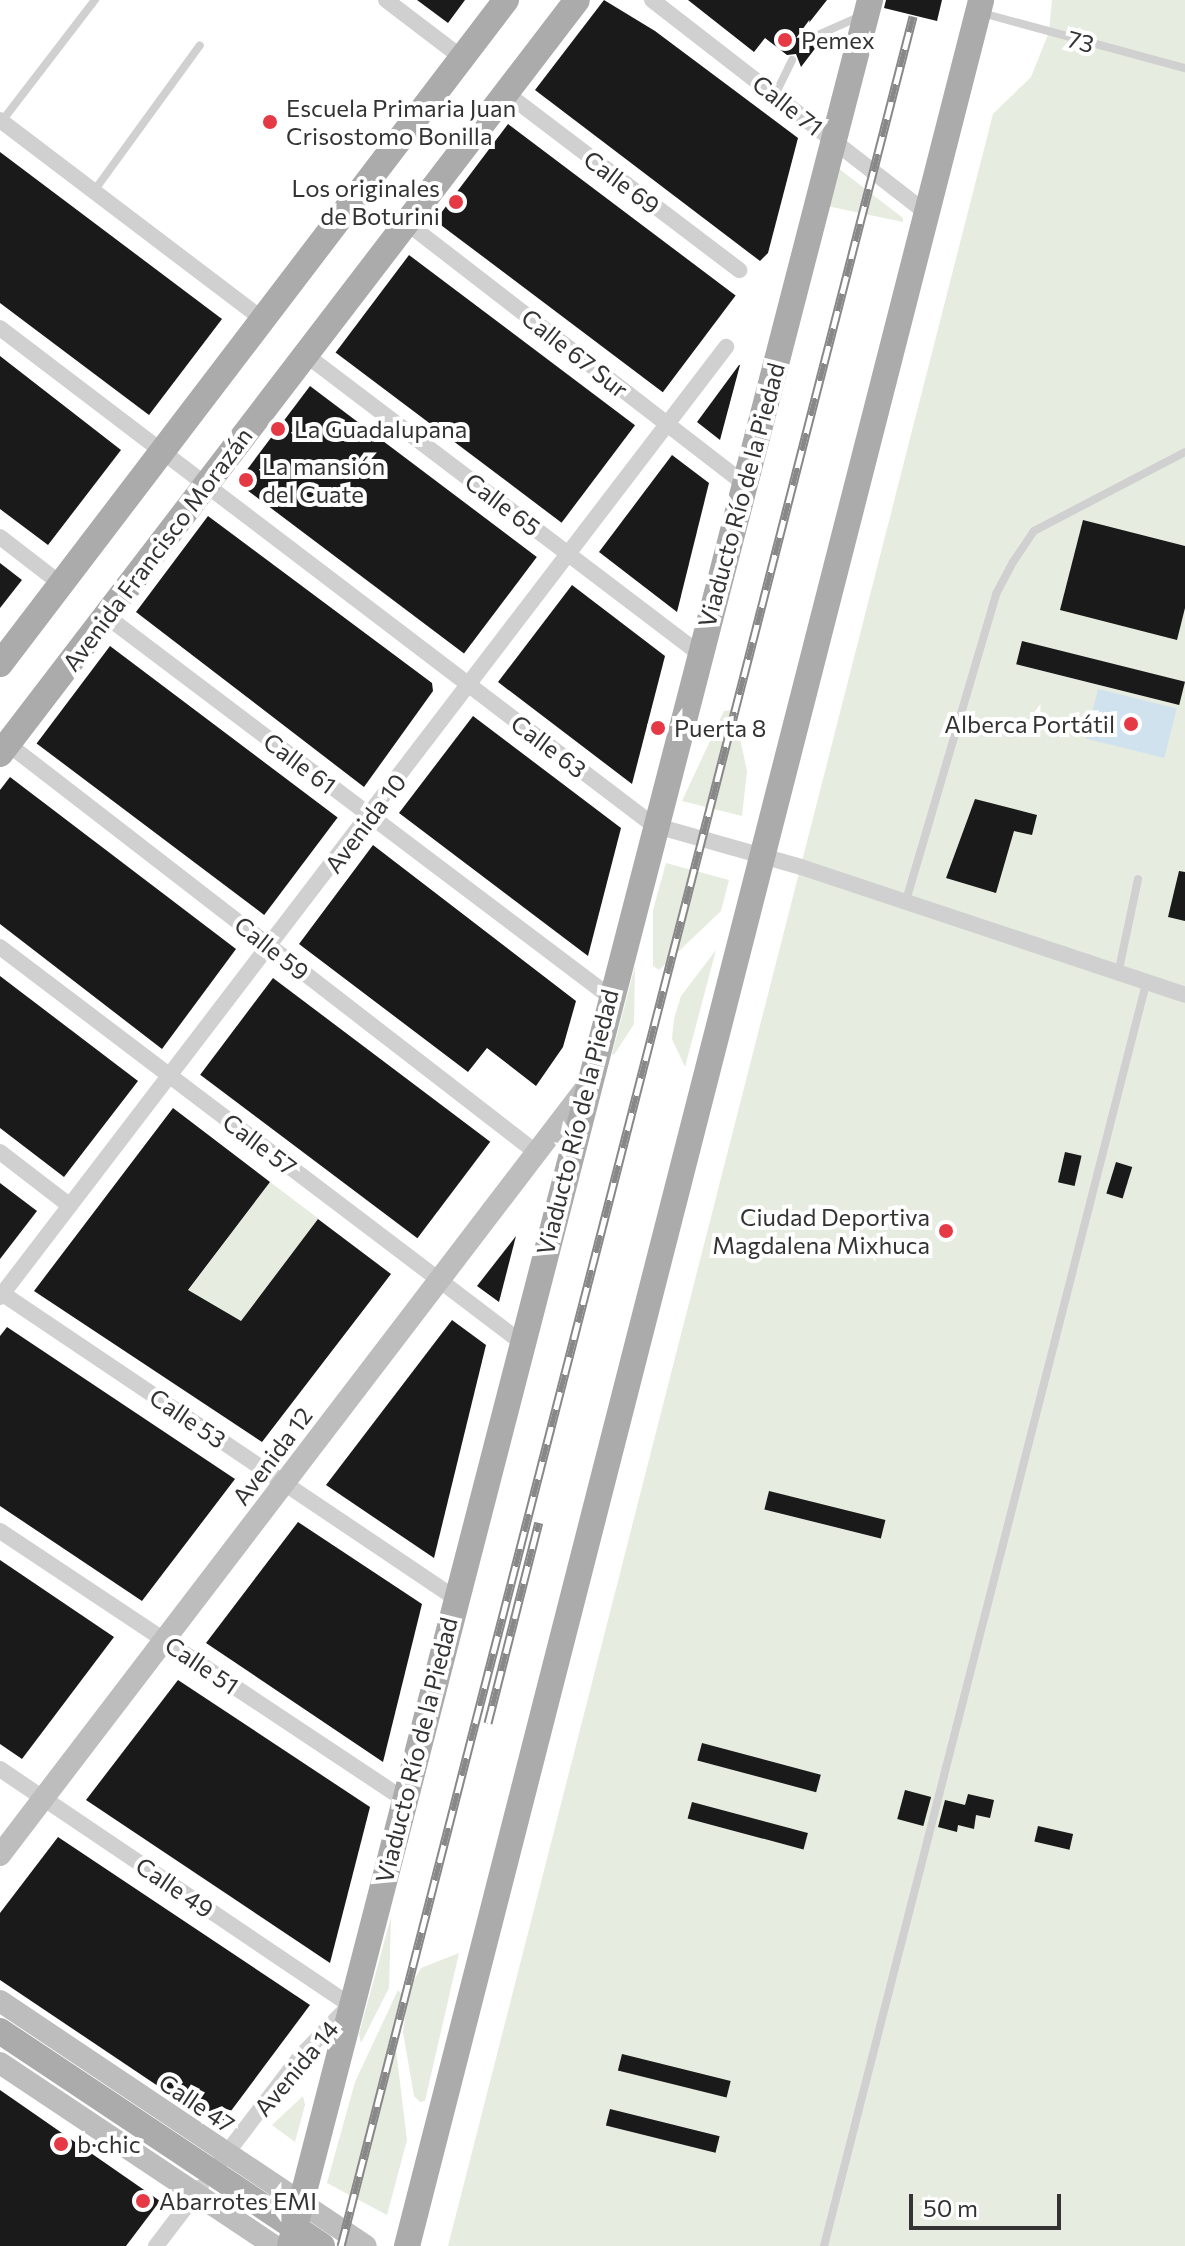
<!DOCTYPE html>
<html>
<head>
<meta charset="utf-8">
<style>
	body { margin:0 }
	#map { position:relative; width:1185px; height:2246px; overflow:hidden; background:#fff; font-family:Commissioner,sans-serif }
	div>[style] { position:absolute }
	.green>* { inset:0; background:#e6ecdf; transform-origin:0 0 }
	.water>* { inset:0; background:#cfe2ee; transform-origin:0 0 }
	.building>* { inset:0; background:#1a1a1a; transform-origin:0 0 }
	.lane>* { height:8px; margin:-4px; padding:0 4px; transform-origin:4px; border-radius:4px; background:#d0d0d0 }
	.street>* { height:16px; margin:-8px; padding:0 8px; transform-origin:8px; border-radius:8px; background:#d0d0d0 }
	.secondary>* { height:22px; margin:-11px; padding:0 11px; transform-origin:11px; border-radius:11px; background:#bdbdbd }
	.primary>* { height:26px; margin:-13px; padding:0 13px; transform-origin:13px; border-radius:13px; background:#ababab }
	.rail>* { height:9px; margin-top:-4.5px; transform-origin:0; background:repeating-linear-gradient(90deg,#fff 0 18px,#888 0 36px); box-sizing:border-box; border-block:2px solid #888 }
	.dots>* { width:22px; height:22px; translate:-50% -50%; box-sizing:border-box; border:4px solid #fff; border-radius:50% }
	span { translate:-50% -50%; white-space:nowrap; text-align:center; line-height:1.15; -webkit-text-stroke:8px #fff; paint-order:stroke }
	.poi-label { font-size:24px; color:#333 }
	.left { translate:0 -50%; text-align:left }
	.right { translate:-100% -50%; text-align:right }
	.street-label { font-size:24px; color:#333 }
	.scale { position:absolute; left:909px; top:2194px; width:152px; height:36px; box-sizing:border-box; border:4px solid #333; border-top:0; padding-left:10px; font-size:24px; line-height:28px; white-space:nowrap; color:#333; -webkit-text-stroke:6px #fff; paint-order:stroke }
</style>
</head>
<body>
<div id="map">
	<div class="green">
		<div style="clip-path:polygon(1052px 0,1185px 0,1185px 2246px,448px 2246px,993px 114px,1031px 77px,1049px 32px)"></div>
		<div style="clip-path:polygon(838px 168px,903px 218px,903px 222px,827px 206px)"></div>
		<div style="clip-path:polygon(734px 710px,747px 771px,742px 816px,682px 801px,724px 711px)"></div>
		<div style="clip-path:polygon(666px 863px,729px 880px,721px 911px,659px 970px,653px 966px,653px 910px)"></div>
		<div style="clip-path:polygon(716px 950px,685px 1067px,672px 1039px,674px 1019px,681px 996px)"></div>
		<div style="clip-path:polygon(635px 966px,634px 1024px,614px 1055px,612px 1054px)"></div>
		<div style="left:270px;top:1182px;width:61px;height:136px;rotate:37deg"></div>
		<div style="clip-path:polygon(391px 1917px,389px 1988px,361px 2043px,359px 2034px)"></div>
		<div style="clip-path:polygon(459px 1953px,425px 2101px,420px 2102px,414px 2096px,403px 2032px,409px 1989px,421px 1968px)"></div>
		<div style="clip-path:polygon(398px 1990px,402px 1995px,394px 2033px,407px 2140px,387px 2215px,327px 2183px,355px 2082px)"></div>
		<div style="clip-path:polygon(303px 2096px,305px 2105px,295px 2142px,272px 2125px)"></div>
	</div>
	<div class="water">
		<div style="left:1098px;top:689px;width:81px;height:51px;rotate:14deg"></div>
	</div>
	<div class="building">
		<div style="clip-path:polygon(417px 0,465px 0,448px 23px)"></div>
		<div style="clip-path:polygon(604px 0,655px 31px,798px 138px,768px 253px,760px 261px,535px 90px)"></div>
		<div style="clip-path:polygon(688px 0,827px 0,801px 33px,804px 44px,817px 46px,801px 67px,796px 54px,787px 55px,765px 38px,754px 52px)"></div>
		<div style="clip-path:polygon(886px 0,942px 0,937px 21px,884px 8px)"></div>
		<div style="left:508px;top:124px;width:285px;height:121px;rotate:37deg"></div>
		<div style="clip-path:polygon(0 152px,222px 319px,149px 415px,0 303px)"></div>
		<div style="left:409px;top:255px;width:283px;height:122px;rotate:37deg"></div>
		<div style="clip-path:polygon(0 356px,121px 450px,48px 545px,0 509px)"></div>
		<div style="clip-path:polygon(739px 365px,740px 365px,720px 440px,697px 422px)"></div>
		<div style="left:310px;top:386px;width:284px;height:121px;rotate:37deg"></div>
		<div style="clip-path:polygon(672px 455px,709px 483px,677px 612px,599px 552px)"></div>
		<div style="clip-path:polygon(208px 516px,432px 683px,433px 691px,364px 787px,136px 612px)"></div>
		<div style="clip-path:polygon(1083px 520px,1185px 546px,1185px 608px,1177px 640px,1060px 610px)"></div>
		<div style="clip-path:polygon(0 563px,22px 580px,0 608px)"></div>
		<div style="clip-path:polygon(572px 585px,665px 656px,632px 784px,498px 682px)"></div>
		<div style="left:1022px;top:641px;width:168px;height:24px;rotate:14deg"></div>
		<div style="left:110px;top:646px;width:285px;height:122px;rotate:37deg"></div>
		<div style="clip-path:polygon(473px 716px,621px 828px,588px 956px,399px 813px)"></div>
		<div style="clip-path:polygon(10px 777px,236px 949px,162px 1049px,0 924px,0 790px)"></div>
		<div style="clip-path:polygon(975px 799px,1037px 815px,1032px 835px,1014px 831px,996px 893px,946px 878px)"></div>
		<div style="clip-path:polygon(373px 845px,576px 1001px,563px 1047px,536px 1086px,487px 1048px,468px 1072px,299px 944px)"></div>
		<div style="clip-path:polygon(1179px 871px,1185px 872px,1185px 921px,1168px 917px)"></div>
		<div style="clip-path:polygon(0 976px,138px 1081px,64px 1177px,0 1128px)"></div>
		<div style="left:273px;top:978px;width:272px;height:121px;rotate:37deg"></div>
		<div style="clip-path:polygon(173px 1108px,270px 1182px,188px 1290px,241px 1321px,318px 1219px,391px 1274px,262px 1442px,34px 1291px)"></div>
		<div style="left:1065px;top:1152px;width:17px;height:31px;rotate:13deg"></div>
		<div style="left:1116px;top:1162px;width:17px;height:33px;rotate:17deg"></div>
		<div style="clip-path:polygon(0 1183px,37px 1211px,0 1259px)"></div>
		<div style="clip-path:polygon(516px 1236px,499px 1302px,477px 1286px)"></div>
		<div style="clip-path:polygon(452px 1320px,486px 1345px,434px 1558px,326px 1485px)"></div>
		<div style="clip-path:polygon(7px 1327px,235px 1479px,142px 1601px,0 1506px,0 1336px)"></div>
		<div style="left:769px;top:1491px;width:120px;height:19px;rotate:14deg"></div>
		<div style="clip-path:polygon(298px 1522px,422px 1604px,383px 1762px,206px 1643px)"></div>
		<div style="clip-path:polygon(0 1560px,114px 1637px,22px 1759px,0 1744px)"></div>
		<div style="clip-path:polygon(178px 1680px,370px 1807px,330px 1963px,86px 1800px)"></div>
		<div style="left:702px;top:1743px;width:123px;height:18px;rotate:15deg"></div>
		<div style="left:905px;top:1790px;width:27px;height:30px;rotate:15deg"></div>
		<div style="clip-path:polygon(968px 1794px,994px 1800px,990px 1818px,976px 1815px,974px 1829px,958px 1825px,957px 1832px,938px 1827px,945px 1800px,965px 1805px)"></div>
		<div style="left:692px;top:1802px;width:120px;height:17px;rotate:15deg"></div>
		<div style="left:1038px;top:1826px;width:36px;height:16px;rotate:13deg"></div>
		<div style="clip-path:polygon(58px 1837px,310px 2005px,219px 2127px,0 1980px,0 1913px)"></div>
		<div style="left:622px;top:2054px;width:112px;height:17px;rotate:14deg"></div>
		<div style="clip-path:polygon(0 2090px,160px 2201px,126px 2246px,0 2246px)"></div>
		<div style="left:610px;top:2109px;width:113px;height:17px;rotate:14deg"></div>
	</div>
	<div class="lane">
		<div style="left:982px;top:13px;width:210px;rotate:15.2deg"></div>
		<div style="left:809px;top:39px;width:57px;rotate:-23.9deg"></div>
		<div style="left:775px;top:95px;width:39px;rotate:-64deg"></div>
		<div style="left:2px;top:121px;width:153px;rotate:-52.5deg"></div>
		<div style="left:94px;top:191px;width:180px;rotate:-54deg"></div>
		<div style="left:905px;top:904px;width:323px;rotate:-73.6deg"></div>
		<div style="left:996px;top:594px;width:36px;rotate:-62deg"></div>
		<div style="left:1013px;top:562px;width:37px;rotate:-56deg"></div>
		<div style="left:1034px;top:531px;width:170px;rotate:-27.6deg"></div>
		<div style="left:1118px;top:974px;width:97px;rotate:-78.1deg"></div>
		<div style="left:824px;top:2246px;width:1302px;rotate:-75.69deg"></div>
	</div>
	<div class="street">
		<div style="left:386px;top:0;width:96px;rotate:37.3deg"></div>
		<div style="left:652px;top:0;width:344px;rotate:37.8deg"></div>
		<div style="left:506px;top:93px;width:293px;rotate:37.2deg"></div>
		<div style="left:0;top:120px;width:329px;rotate:37.2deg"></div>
		<div style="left:407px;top:223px;width:425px;rotate:37.7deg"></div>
		<div style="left:0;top:328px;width:821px;rotate:37.27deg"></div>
		<div style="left:653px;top:825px;width:154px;rotate:15.8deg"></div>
		<div style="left:801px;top:867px;width:405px;rotate:18.4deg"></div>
		<div style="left:306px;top:355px;width:493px;rotate:37.2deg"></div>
		<div style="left:0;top:537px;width:77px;rotate:37.6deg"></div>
		<div style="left:106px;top:616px;width:630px;rotate:37.07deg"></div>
		<div style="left:8px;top:744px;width:669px;rotate:37.71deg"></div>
		<div style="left:0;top:947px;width:654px;rotate:37.17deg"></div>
		<div style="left:0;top:1152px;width:88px;rotate:37.6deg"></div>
		<div style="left:0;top:1292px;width:548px;rotate:33.92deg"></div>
		<div style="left:0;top:1297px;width:1196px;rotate:-52.61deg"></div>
		<div style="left:0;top:1531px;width:484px;rotate:33.6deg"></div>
		<div style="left:0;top:1769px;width:422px;rotate:34deg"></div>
		<div style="left:350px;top:2005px;width:72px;rotate:133.9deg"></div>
		<div style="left:300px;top:2057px;width:132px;rotate:127.3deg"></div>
		<div style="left:156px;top:2246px;width:74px;rotate:-52.7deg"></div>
	</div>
	<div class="secondary">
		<div style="left:0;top:1855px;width:964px;rotate:-52.63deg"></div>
		<div style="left:0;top:2001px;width:440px;rotate:33.8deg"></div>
		<div style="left:0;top:2063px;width:329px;rotate:33.7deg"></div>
	</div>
	<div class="primary">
		<div style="left:0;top:664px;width:835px;rotate:-52.69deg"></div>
		<div style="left:0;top:754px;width:949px;rotate:-52.57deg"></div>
		<div style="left:0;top:2031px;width:387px;rotate:33.7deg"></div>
		<div style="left:290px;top:2246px;width:2320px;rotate:-75.52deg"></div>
		<div style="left:407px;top:2246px;width:2318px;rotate:-75.66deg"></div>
	</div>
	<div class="rail">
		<div style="left:488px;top:1723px;width:207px;rotate:-75.8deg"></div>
		<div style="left:341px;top:2246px;width:2302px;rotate:-75.61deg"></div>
	</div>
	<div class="dots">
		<div style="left:785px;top:40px;background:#e63946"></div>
		<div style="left:270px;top:122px;background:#e63946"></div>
		<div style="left:456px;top:202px;background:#e63946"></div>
		<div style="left:278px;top:429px;background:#e63946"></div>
		<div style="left:246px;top:480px;background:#e63946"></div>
		<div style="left:1131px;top:724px;background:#e63946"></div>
		<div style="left:658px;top:728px;background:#e63946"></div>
		<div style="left:946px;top:1231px;background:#e63946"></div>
		<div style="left:61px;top:2144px;background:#e63946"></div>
		<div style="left:143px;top:2201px;background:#e63946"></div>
	</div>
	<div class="poi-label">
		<span class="left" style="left:801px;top:40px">Pemex</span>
		<span class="left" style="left:286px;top:122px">Escuela Primaria Juan<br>Crisostomo Bonilla</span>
		<span class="right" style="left:440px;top:202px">Los originales<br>de Boturini</span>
		<span class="left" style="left:294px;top:429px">La Guadalupana</span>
		<span class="left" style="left:262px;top:480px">La mansión<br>del Cuate</span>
		<span class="right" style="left:1115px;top:724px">Alberca Portátil</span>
		<span class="left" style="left:674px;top:728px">Puerta 8</span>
		<span class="right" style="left:930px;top:1231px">Ciudad Deportiva<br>Magdalena Mixhuca</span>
		<span class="left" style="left:77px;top:2144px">b·chic</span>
		<span class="left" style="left:159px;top:2201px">Abarrotes EMI</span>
	</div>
	<div class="street-label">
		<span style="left:1081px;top:41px;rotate:15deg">73</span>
		<span style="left:788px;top:105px;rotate:38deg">Calle 71</span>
		<span style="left:622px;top:182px;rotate:37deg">Calle 69</span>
		<span style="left:575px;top:353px;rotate:38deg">Calle 67 Sur</span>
		<span style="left:741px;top:495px;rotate:-75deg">Viaducto Río de la Piedad</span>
		<span style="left:503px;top:504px;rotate:37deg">Calle 65</span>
		<span style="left:157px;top:549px;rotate:-53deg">Avenida Francisco Morazán</span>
		<span style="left:549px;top:746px;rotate:37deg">Calle 63</span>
		<span style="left:300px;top:763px;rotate:37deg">Calle 61</span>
		<span style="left:365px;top:823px;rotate:-53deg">Avenida 10</span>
		<span style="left:272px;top:948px;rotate:38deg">Calle 59</span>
		<span style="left:577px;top:1122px;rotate:-76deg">Viaducto Río de la Piedad</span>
		<span style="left:260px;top:1144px;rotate:37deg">Calle 57</span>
		<span style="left:188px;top:1418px;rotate:34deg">Calle 53</span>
		<span style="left:272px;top:1456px;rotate:-53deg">Avenida 12</span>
		<span style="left:202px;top:1665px;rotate:34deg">Calle 51</span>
		<span style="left:416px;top:1750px;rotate:-76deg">Viaducto Río de la Piedad</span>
		<span style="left:175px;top:1887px;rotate:34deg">Calle 49</span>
		<span style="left:296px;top:2068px;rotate:-50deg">Avenida 14</span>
		<span style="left:197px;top:2103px;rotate:34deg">Calle 47</span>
	</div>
	<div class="scale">50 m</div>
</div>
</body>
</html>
